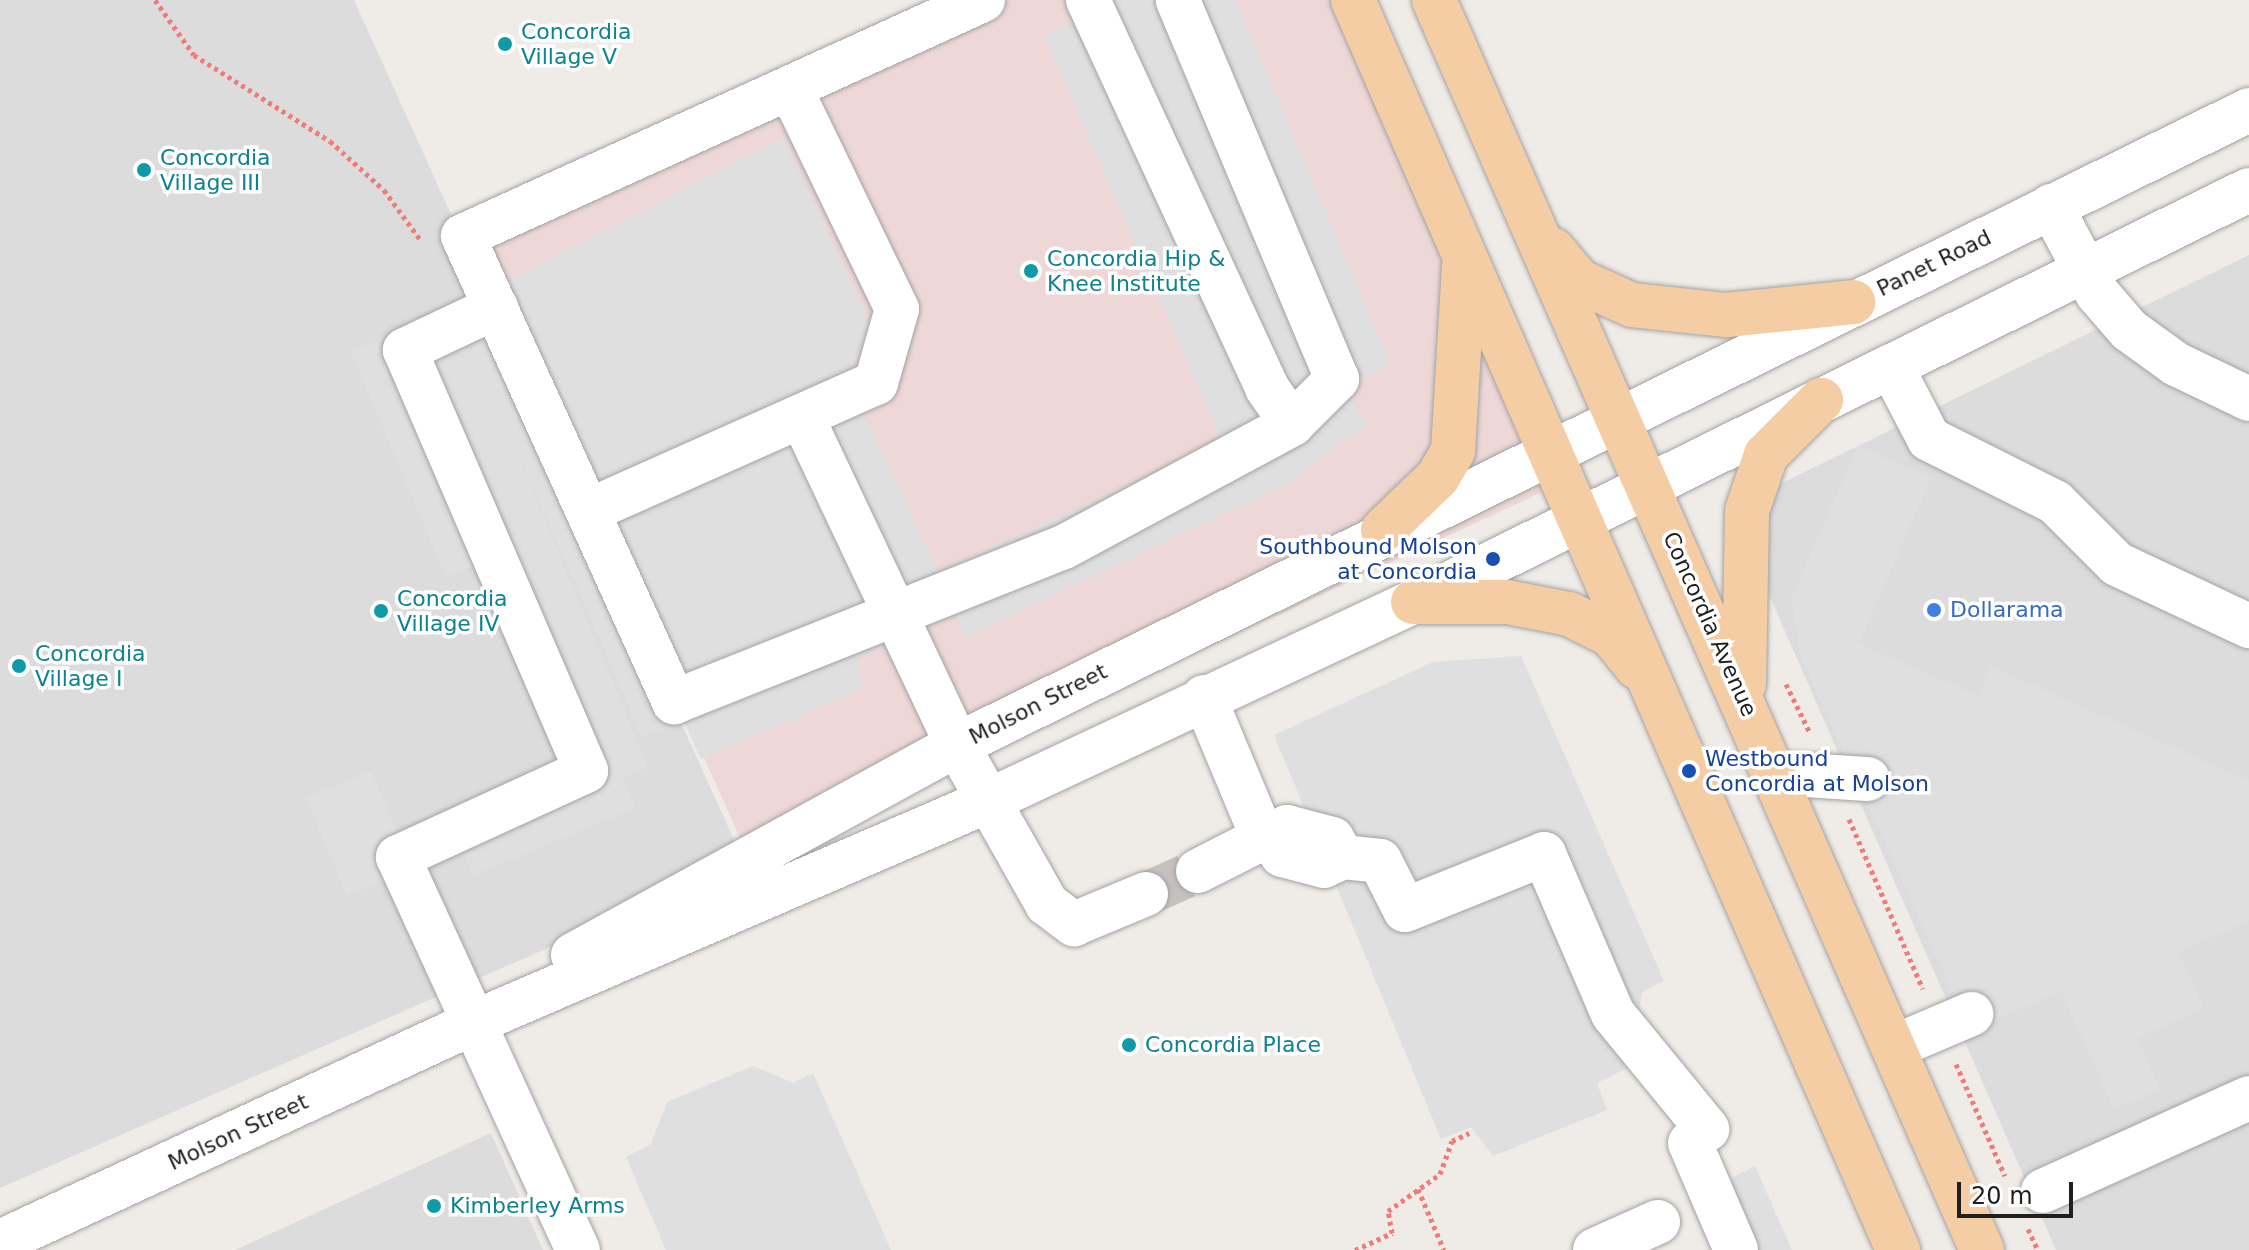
<!DOCTYPE html>
<html>
<head>
<meta charset="utf-8">
<style>
	body { margin:0 }
	#map { position:relative; width:2249px; height:1250px; overflow:hidden; background:#efebe6; font-family:"DejaVu Sans",sans-serif }
	div>[style] { position:absolute }
	.residential>* { inset:0; background:#dddcdc }
	.commercial>* { inset:0; background:#eed7d7 }
	.parking>* { inset:0; background:#dfdfdf }
	.minor-tunnel>* { height:44px; margin-top:-22px; transform-origin:0; background:repeating-linear-gradient(90deg,#c5c2be 0 44px,transparent 0 66px) }
	.path>* { height:5px; margin-top:-2.5px; transform-origin:0; background:repeating-linear-gradient(90deg,#ef7c77 0 4px,transparent 0 8px) }
	.roads { filter:drop-shadow(0 0 2px #a3a3a3) drop-shadow(0 0 2px #a3a3a3) }
	.minor>* { height:44px; margin:-22px; padding:0 22px; transform-origin:22px; border-radius:22px; background:#fff }
	.major>* { height:44px; margin:-22px; padding:0 22px; transform-origin:22px; border-radius:22px; background:#f4cda5 }
	.dots>* { width:22px; height:22px; translate:-50% -50%; box-sizing:border-box; border:4px solid #fff; border-radius:50% }
	span { translate:-50% -50%; white-space:nowrap; text-align:center; line-height:1.15; -webkit-text-stroke:7px #fff; paint-order:stroke }
	.culture-label { font-size:22px; color:#0d838f }
	.left { translate:0 -50%; text-align:left }
	.street-label { font-size:22px; color:#1f1f1f }
	.transit-label { font-size:22px; color:#164399 }
	.right { translate:-100% -50%; text-align:right }
	.shop-label { font-size:22px; color:#366cbe }
	.scale { position:absolute; left:1957px; top:1182px; width:116px; height:36px; box-sizing:border-box; border:4px solid #1f1f1f; border-top:0; padding-left:10px; font-size:24px; line-height:28px; white-space:nowrap; color:#1f1f1f; -webkit-text-stroke:6px #fff; paint-order:stroke }
</style>
</head>
<body>
<div id="map">
	<div class="residential">
		<div style="clip-path:polygon(0 0,354px 0,744px 862px,0 1188px)"></div>
		<div style="clip-path:polygon(2249px 255px,2249px 1250px,2056px 1250px,1731px 508px)"></div>
		<div style="clip-path:polygon(491px 1133px,543px 1250px,235px 1250px)"></div>
	</div>
	<div class="commercial">
		<div style="clip-path:polygon(938px 0,1343px 0,1549px 489px,750px 860px,461px 216px)"></div>
	</div>
	<div class="parking">
		<div style="clip-path:polygon(1119px 0,1236px 0,1390px 363px,1347px 390px,1366px 424px,1290px 482px,965px 638px,938px 571px,872px 599px,895px 646px,857px 660px,864px 688px,701px 759px,683px 720px,642px 737px,495px 400px,648px 767px,623px 778px,635px 808px,473px 875px,461px 848px,347px 896px,306px 798px,371px 771px,399px 837px,563px 769px,477px 564px,446px 577px,351px 352px,455px 308px,784px 137px,872px 330px,847px 378px,938px 571px,1222px 442px,1044px 36px)"></div>
		<div style="clip-path:polygon(1858px 446px,1931px 478px,1859px 644px,1978px 696px,1991px 667px,2249px 781px,2249px 920px,2179px 952px,2204px 1008px,2137px 1038px,2160px 1089px,2114px 1109px,2061px 991px,1970px 1031px,1800px 655px,1791px 599px)"></div>
		<div style="clip-path:polygon(1521px 656px,1664px 981px,1642px 992px,1631px 1066px,1597px 1083px,1607px 1110px,1493px 1156px,1471px 1127px,1441px 1139px,1274px 735px,1433px 662px)"></div>
		<div style="clip-path:polygon(753px 1066px,793px 1083px,813px 1073px,891px 1250px,666px 1250px,626px 1157px,651px 1144px,667px 1102px)"></div>
		<div style="clip-path:polygon(1755px 1166px,1792px 1250px,1711px 1250px,1689px 1200px)"></div>
	</div>
	<div class="minor-tunnel">
		<div style="left:1146px;top:894px;width:57px;rotate:-23.9deg"></div>
	</div>
	<div class="path">
		<div style="left:155px;top:0;width:67px;rotate:54.7deg"></div>
		<div style="left:194px;top:55px;width:161px;rotate:32.3deg"></div>
		<div style="left:330px;top:141px;width:73px;rotate:42.2deg"></div>
		<div style="left:384px;top:190px;width:64px;rotate:53.8deg"></div>
		<div style="left:1786px;top:684px;width:55px;rotate:63.9deg"></div>
		<div style="left:1849px;top:819px;width:185px;rotate:66.5deg"></div>
		<div style="left:1956px;top:1064px;width:122px;rotate:66.4deg"></div>
		<div style="left:1418px;top:1189px;width:66px;rotate:66.9deg"></div>
		<div style="left:2028px;top:1229px;width:23px;rotate:65deg"></div>
		<div style="left:1355px;top:1250px;width:41px;rotate:-24.7deg"></div>
		<div style="left:1392px;top:1233px;width:22px;rotate:-100deg"></div>
		<div style="left:1388px;top:1211px;width:64px;rotate:-35.4deg"></div>
		<div style="left:1440px;top:1174px;width:35px;rotate:-70deg"></div>
		<div style="left:1452px;top:1141px;width:19px;rotate:-25deg"></div>
	</div>
	<div class="roads">
		<div class="minor">
			<div style="left:983px;top:0;width:571px;rotate:155.59deg"></div>
			<div style="left:463px;top:236px;width:512px;rotate:65.64deg"></div>
			<div style="left:674px;top:702px;width:420px;rotate:-21.7deg"></div>
			<div style="left:1064px;top:547px;width:259px;rotate:-28.3deg"></div>
			<div style="left:1292px;top:424px;width:64px;rotate:-45deg"></div>
			<div style="left:1337px;top:379px;width:411px;rotate:-112.8deg"></div>
			<div style="left:1088px;top:0;width:427px;rotate:65.2deg"></div>
			<div style="left:1267px;top:388px;width:44px;rotate:55.2deg"></div>
			<div style="left:2051px;top:206px;width:98px;rotate:62.1deg"></div>
			<div style="left:2097px;top:293px;width:49px;rotate:49.1deg"></div>
			<div style="left:2129px;top:330px;width:58px;rotate:35.9deg"></div>
			<div style="left:2176px;top:364px;width:81px;rotate:25.6deg"></div>
			<div style="left:496px;top:307px;width:101px;rotate:154.7deg"></div>
			<div style="left:405px;top:350px;width:458px;rotate:66.7deg"></div>
			<div style="left:586px;top:771px;width:207px;rotate:155.4deg"></div>
			<div style="left:398px;top:857px;width:432px;rotate:65.4deg"></div>
			<div style="left:1891px;top:366px;width:82px;rotate:62.5deg"></div>
			<div style="left:1929px;top:439px;width:141px;rotate:26.6deg"></div>
			<div style="left:2055px;top:502px;width:88px;rotate:45deg"></div>
			<div style="left:2117px;top:564px;width:146px;rotate:25.2deg"></div>
			<div style="left:803px;top:419px;width:361px;rotate:64.7deg"></div>
			<div style="left:957px;top:745px;width:183px;rotate:60.5deg"></div>
			<div style="left:1047px;top:904px;width:34px;rotate:37deg"></div>
			<div style="left:1074px;top:924px;width:78px;rotate:-22.6deg"></div>
			<div style="left:588px;top:511px;width:315px;rotate:-24deg"></div>
			<div style="left:876px;top:383px;width:77px;rotate:-74.2deg"></div>
			<div style="left:897px;top:309px;width:246px;rotate:-115.8deg"></div>
			<div style="left:1204px;top:697px;width:153px;rotate:67.3deg"></div>
			<div style="left:1263px;top:838px;width:9px;rotate:13deg"></div>
			<div style="left:1775px;top:773px;width:93px;rotate:3.7deg"></div>
			<div style="left:1287px;top:827px;width:47px;rotate:14.9deg"></div>
			<div style="left:1332px;top:839px;width:21px;rotate:59deg"></div>
			<div style="left:1343px;top:857px;width:21px;rotate:155deg"></div>
			<div style="left:1324px;top:866px;width:43px;rotate:-165.3deg"></div>
			<div style="left:1282px;top:855px;width:18px;rotate:-124deg"></div>
			<div style="left:1272px;top:840px;width:20px;rotate:-41deg"></div>
			<div style="left:1343px;top:857px;width:37px;rotate:6deg"></div>
			<div style="left:1380px;top:861px;width:55px;rotate:63deg"></div>
			<div style="left:1405px;top:910px;width:150px;rotate:-21.9deg"></div>
			<div style="left:1544px;top:854px;width:174px;rotate:66.7deg"></div>
			<div style="left:1613px;top:1014px;width:149px;rotate:50.7deg"></div>
			<div style="left:1198px;top:871px;width:73px;rotate:-26.9deg"></div>
			<div style="left:573px;top:955px;width:438px;rotate:-28.7deg"></div>
			<div style="left:957px;top:745px;width:1440px;rotate:-26.17deg"></div>
			<div style="left:1896px;top:1046px;width:82px;rotate:-23.1deg"></div>
			<div style="left:1690px;top:1143px;width:116px;rotate:66.7deg"></div>
			<div style="left:2043px;top:1191px;width:226px;rotate:-24.3deg"></div>
			<div style="left:0;top:1242px;width:523px;rotate:-24.85deg"></div>
			<div style="left:475px;top:1022px;width:561px;rotate:-23.32deg"></div>
			<div style="left:990px;top:800px;width:467px;rotate:-25.1deg"></div>
			<div style="left:1413px;top:602px;width:932px;rotate:-26.24deg"></div>
			<div style="left:1595px;top:1250px;width:69px;rotate:-24deg"></div>
		</div>
		<div class="major">
			<div style="left:1353px;top:0;width:1364px;rotate:66.44deg"></div>
			<div style="left:1434px;top:0;width:1365px;rotate:66.33deg"></div>
			<div style="left:1553px;top:250px;width:40px;rotate:50deg"></div>
			<div style="left:1579px;top:281px;width:58px;rotate:24.4deg"></div>
			<div style="left:1632px;top:305px;width:95px;rotate:6.1deg"></div>
			<div style="left:1726px;top:315px;width:128px;rotate:-5.8deg"></div>
			<div style="left:1383px;top:530px;width:76px;rotate:-43.9deg"></div>
			<div style="left:1438px;top:477px;width:30px;rotate:-60deg"></div>
			<div style="left:1453px;top:451px;width:185px;rotate:-86.6deg"></div>
			<div style="left:1413px;top:602px;width:94px"></div>
			<div style="left:1507px;top:602px;width:63px;rotate:11deg"></div>
			<div style="left:1569px;top:614px;width:47px;rotate:26.6deg"></div>
			<div style="left:1611px;top:635px;width:41px;rotate:50.9deg"></div>
			<div style="left:1744px;top:684px;width:173px;rotate:-89deg"></div>
			<div style="left:1747px;top:511px;width:59px;rotate:-71.3deg"></div>
			<div style="left:1766px;top:455px;width:78px;rotate:-45deg"></div>
		</div>
	</div>
	<div class="dots">
		<div style="left:505px;top:44px;background:#0f9aa8"></div>
		<div style="left:144px;top:170px;background:#0f9aa8"></div>
		<div style="left:1031px;top:271px;background:#0f9aa8"></div>
		<div style="left:1493px;top:559px;background:#1a4fb4"></div>
		<div style="left:1934px;top:610px;background:#3f7fe0"></div>
		<div style="left:381px;top:611px;background:#0f9aa8"></div>
		<div style="left:19px;top:666px;background:#0f9aa8"></div>
		<div style="left:1689px;top:771px;background:#1a4fb4"></div>
		<div style="left:1129px;top:1045px;background:#0f9aa8"></div>
		<div style="left:434px;top:1206px;background:#0f9aa8"></div>
	</div>
	<div class="culture-label">
		<span class="left" style="left:521px;top:44px">Concordia<br>Village V</span>
		<span class="left" style="left:160px;top:170px">Concordia<br>Village III</span>
		<span class="left" style="left:1047px;top:271px">Concordia Hip &amp;<br>Knee Institute</span>
		<span class="left" style="left:397px;top:611px">Concordia<br>Village IV</span>
		<span class="left" style="left:35px;top:666px">Concordia<br>Village I</span>
		<span class="left" style="left:1145px;top:1045px">Concordia Place</span>
		<span class="left" style="left:450px;top:1206px">Kimberley Arms</span>
	</div>
	<div class="street-label">
		<span style="left:1934px;top:263px;rotate:-26deg">Panet Road</span>
		<span style="left:1710px;top:624px;rotate:66deg">Concordia Avenue</span>
		<span style="left:1038px;top:704px;rotate:-27deg">Molson Street</span>
		<span style="left:238px;top:1132px;rotate:-25deg">Molson Street</span>
	</div>
	<div class="transit-label">
		<span class="right" style="left:1477px;top:559px">Southbound Molson<br>at Concordia</span>
		<span class="left" style="left:1705px;top:771px">Westbound<br>Concordia at Molson</span>
	</div>
	<div class="shop-label">
		<span class="left" style="left:1950px;top:610px">Dollarama</span>
	</div>
	<div class="scale">20 m</div>
</div>
</body>
</html>
